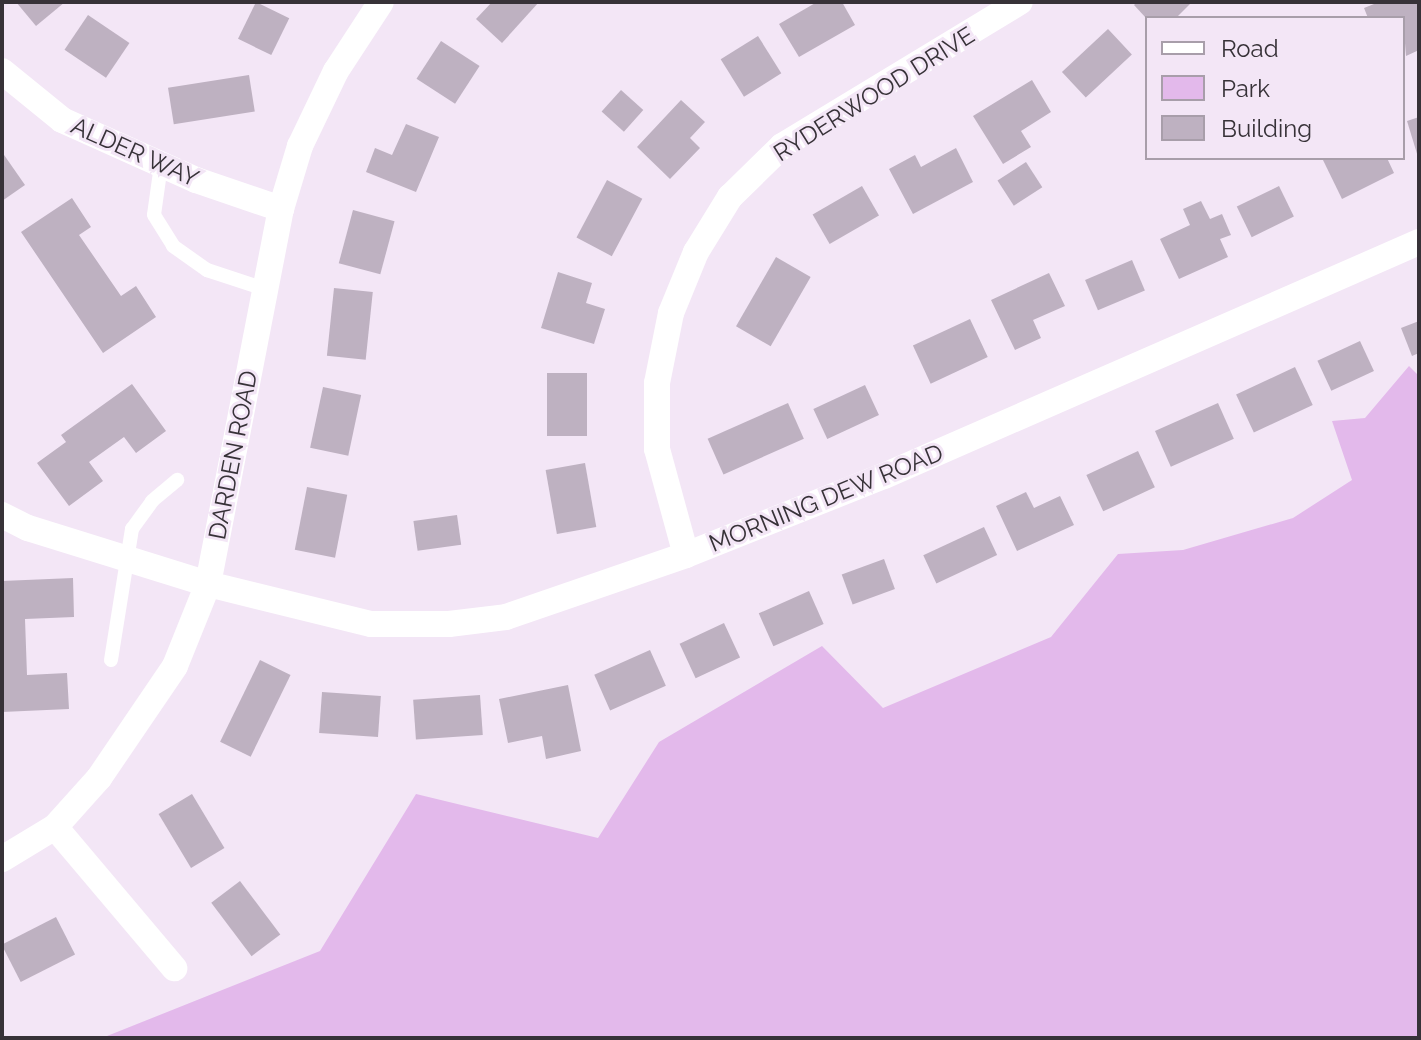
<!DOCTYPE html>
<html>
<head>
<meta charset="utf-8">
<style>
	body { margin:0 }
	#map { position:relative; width:1421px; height:1040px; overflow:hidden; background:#f3e6f6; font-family:Raleway,sans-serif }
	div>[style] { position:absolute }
	.green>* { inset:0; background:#e3b9eb }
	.building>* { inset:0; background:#beb1c1; transform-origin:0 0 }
	.service>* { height:14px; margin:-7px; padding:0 7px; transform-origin:7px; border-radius:7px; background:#fff }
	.minor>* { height:26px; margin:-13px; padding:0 13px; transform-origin:13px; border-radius:13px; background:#fff }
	span { translate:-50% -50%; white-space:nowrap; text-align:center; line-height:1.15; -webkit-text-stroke:6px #f3e6f6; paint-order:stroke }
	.street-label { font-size:24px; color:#373238 }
	.frame { position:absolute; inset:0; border:4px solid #373238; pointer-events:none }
	.legend { position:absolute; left:1145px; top:16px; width:260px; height:144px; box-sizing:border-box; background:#f3e6f6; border:2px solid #a89eaa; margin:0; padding:10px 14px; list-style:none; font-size:24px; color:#373238 }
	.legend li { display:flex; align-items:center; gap:16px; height:40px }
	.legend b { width:40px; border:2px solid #a89eaa }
</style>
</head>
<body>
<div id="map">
	<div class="green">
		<div style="clip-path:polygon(1409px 366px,1419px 376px,1419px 1038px,102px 1038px,320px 951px,416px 794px,598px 838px,659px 742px,822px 646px,883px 708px,1051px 637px,1118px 554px,1183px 550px,1293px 518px,1352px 480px,1332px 421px,1365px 418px)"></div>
	</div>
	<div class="building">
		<div style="clip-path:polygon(16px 2px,65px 2px,36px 26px)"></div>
		<div style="left:256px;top:2px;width:37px;height:41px;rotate:26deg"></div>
		<div style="clip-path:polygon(492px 2px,539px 2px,502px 43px,476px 19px)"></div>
		<div style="clip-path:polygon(817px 2px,842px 2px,855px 25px,799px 57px,779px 24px)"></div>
		<div style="clip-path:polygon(1137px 2px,1192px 2px,1176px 18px,1146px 18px,1134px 5px)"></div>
		<div style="clip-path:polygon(1379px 2px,1419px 2px,1419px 50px,1406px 56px,1403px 18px,1368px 18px,1364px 8px)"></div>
		<div style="left:88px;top:15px;width:50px;height:42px;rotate:34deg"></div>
		<div style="left:1108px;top:29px;width:35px;height:63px;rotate:47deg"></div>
		<div style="left:758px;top:36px;width:44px;height:44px;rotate:58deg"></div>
		<div style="left:441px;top:41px;width:46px;height:45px;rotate:33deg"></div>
		<div style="left:249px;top:75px;width:37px;height:82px;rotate:81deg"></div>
		<div style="clip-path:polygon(1032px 80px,1051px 112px,1021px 131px,1031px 147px,1003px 164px,973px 116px)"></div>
		<div style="left:621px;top:90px;width:30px;height:29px;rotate:42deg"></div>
		<div style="clip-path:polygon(681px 100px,705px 122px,690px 138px,700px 148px,670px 179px,637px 147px)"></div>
		<div style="clip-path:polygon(1419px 117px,1419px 157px,1418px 157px,1407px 121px)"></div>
		<div style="clip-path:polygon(406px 124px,439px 137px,416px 192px,366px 172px,375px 148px,392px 155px)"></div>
		<div style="clip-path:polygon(956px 148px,973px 182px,913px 214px,889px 169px,915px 155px,921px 167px)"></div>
		<div style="clip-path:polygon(2px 152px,25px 185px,2px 201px)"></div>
		<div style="clip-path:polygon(1322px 158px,1387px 158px,1394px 173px,1342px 199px)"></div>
		<div style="left:1026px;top:162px;width:30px;height:34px;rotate:57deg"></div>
		<div style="left:607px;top:180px;width:40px;height:65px;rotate:28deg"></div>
		<div style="left:862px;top:186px;width:34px;height:57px;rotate:60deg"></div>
		<div style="left:1279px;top:186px;width:34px;height:47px;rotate:64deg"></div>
		<div style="clip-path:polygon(72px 198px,91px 227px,79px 235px,121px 296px,136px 286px,156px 317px,103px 353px,21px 232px)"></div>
		<div style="clip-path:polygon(1201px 201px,1210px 219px,1222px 214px,1231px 235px,1220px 239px,1228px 257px,1179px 279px,1160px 239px,1190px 225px,1183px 209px)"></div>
		<div style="left:353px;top:210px;width:43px;height:55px;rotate:15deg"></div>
		<div style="left:776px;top:257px;width:40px;height:80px;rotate:30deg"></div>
		<div style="left:1132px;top:260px;width:33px;height:51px;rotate:67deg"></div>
		<div style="clip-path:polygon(558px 272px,592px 283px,586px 303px,605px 309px,594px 344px,541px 328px)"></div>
		<div style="clip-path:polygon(1049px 273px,1065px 306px,1033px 320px,1041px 338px,1015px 350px,991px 300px)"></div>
		<div style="left:334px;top:288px;width:39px;height:68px;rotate:6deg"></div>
		<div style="left:970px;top:319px;width:42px;height:63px;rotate:65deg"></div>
		<div style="clip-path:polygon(1419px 321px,1419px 353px,1412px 356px,1401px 328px)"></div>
		<div style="left:1360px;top:341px;width:33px;height:47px;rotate:65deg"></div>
		<div style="left:1295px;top:367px;width:42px;height:65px;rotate:65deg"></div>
		<div style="left:547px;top:373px;width:40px;height:63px"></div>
		<div style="clip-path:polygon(132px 384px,166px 431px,136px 453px,124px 437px,89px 462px,103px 481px,69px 506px,37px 463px,66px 442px,61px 435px)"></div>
		<div style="left:865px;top:385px;width:33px;height:57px;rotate:65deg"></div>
		<div style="left:323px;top:387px;width:39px;height:62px;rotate:12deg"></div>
		<div style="left:788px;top:403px;width:39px;height:88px;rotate:66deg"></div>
		<div style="left:1218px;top:403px;width:39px;height:69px;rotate:66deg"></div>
		<div style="left:1138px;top:451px;width:40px;height:57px;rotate:65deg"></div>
		<div style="left:585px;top:463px;width:65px;height:40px;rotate:80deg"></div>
		<div style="left:307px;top:487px;width:41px;height:64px;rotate:11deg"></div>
		<div style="clip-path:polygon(1026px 492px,1034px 508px,1060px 496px,1074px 525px,1017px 551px,996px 506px)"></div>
		<div style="left:457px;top:515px;width:30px;height:44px;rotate:82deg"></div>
		<div style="left:984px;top:527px;width:31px;height:67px;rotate:65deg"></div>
		<div style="left:884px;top:559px;width:32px;height:45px;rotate:70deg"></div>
		<div style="clip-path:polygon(73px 578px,74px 617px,25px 619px,27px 675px,67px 673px,69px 709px,2px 712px,2px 581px)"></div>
		<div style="left:809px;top:591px;width:36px;height:55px;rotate:66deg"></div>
		<div style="left:724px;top:623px;width:38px;height:49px;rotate:65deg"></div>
		<div style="left:650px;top:650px;width:39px;height:61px;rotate:66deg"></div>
		<div style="left:260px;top:660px;width:34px;height:91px;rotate:26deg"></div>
		<div style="clip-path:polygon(568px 685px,581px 751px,546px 759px,542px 736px,508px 743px,499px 699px)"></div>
		<div style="left:322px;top:692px;width:59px;height:41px;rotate:4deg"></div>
		<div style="left:480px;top:695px;width:40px;height:67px;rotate:86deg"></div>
		<div style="left:192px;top:794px;width:63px;height:39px;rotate:59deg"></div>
		<div style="left:240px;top:881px;width:67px;height:36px;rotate:53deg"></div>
		<div style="left:56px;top:917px;width:42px;height:61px;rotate:63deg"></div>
	</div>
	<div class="service">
		<div style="left:161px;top:165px;width:50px;rotate:98deg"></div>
		<div style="left:154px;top:215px;width:36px;rotate:58deg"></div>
		<div style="left:173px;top:246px;width:42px;rotate:35.2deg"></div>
		<div style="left:207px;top:270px;width:61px;rotate:18.1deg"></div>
		<div style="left:111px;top:660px;width:133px;rotate:-80.9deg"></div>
		<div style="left:132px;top:529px;width:34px;rotate:-54deg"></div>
		<div style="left:152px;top:501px;width:33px;rotate:-40deg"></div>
	</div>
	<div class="minor">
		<div style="left:2px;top:71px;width:77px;rotate:39.2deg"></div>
		<div style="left:62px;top:120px;width:147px;rotate:24.1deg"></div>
		<div style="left:196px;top:180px;width:90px;rotate:18.8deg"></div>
		<div style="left:2px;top:515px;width:29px;rotate:27deg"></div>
		<div style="left:28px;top:528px;width:189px;rotate:17.3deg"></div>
		<div style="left:208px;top:584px;width:168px;rotate:13.8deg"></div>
		<div style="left:371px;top:624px;width:78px"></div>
		<div style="left:449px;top:624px;width:57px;rotate:-7deg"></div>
		<div style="left:506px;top:617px;width:190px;rotate:-19deg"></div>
		<div style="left:686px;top:555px;width:213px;rotate:-21.8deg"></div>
		<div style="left:884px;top:476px;width:584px;rotate:-23.62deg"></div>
		<div style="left:686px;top:555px;width:110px;rotate:-105.3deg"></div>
		<div style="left:657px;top:449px;width:66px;rotate:-90deg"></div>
		<div style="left:657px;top:383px;width:71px;rotate:-78.7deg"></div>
		<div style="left:671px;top:313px;width:66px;rotate:-67.7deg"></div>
		<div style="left:696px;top:252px;width:65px;rotate:-58.3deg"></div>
		<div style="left:730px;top:197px;width:73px;rotate:-44.4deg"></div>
		<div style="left:782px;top:146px;width:278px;rotate:-31.2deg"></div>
		<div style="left:55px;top:827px;width:185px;rotate:49.8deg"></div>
		<div style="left:2px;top:859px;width:62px;rotate:-31.1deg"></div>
		<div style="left:55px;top:827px;width:66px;rotate:-48.1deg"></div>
		<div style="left:99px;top:778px;width:135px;rotate:-55.8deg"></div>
		<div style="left:175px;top:666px;width:88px;rotate:-68.1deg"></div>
		<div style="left:208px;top:584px;width:382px;rotate:-79deg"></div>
		<div style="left:281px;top:209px;width:66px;rotate:-73.2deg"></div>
		<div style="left:300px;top:146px;width:83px;rotate:-64.4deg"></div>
		<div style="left:336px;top:71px;width:82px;rotate:-56.9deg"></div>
	</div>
	<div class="street-label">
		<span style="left:874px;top:94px;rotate:-32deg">RYDERWOOD DRIVE</span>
		<span style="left:135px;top:152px;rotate:24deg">ALDER WAY</span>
		<span style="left:233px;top:455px;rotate:-79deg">DARDEN ROAD</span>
		<span style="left:826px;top:498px;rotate:-22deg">MORNING DEW ROAD</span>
	</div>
	<div class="frame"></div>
	<ul class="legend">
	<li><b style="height:10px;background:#fff"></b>Road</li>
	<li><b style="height:22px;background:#e3b9eb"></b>Park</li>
	<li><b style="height:22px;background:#beb1c1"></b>Building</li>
	</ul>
</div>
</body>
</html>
